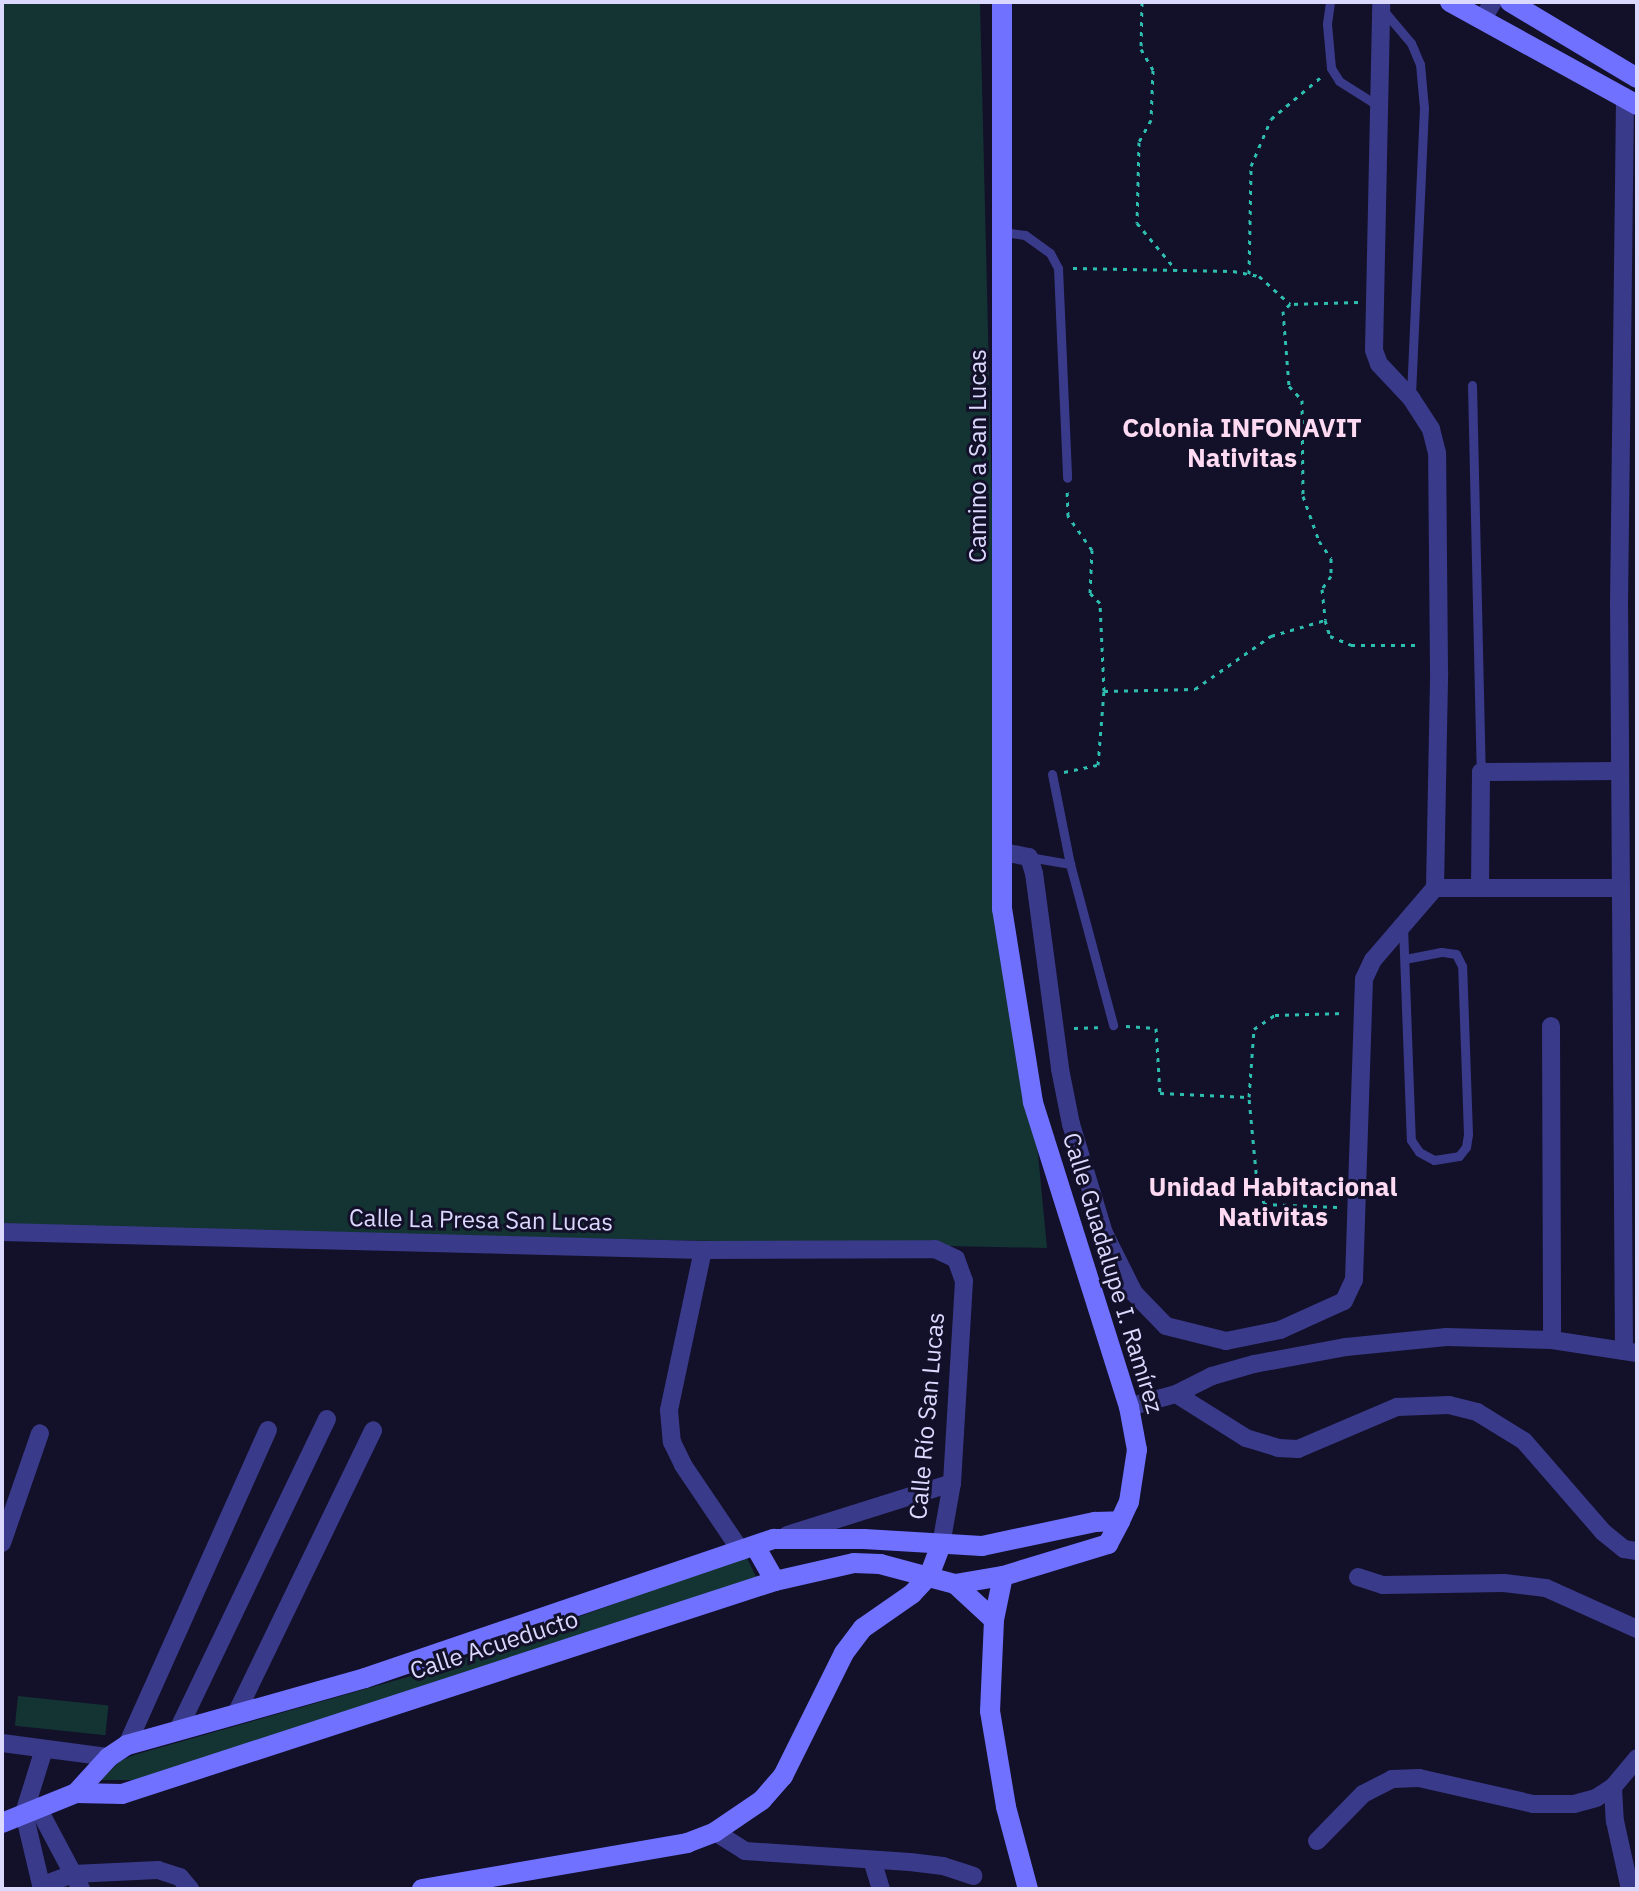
<!DOCTYPE html>
<html>
<head>
<meta charset="utf-8">
<style>
	body { margin:0 }
	#map { position:relative; width:1639px; height:1891px; overflow:hidden; background:#13102a; font-family:"IBM Plex Sans",sans-serif }
	div>[style] { position:absolute }
	.green>* { inset:0; background:#133432; transform-origin:0 0 }
	.path>* { height:3px; margin-top:-1.5px; transform-origin:0; background:repeating-linear-gradient(90deg,#2dbeb0 0 4px,transparent 0 10px) }
	.lane>* { height:9px; margin:-4.5px; padding:0 4.5px; transform-origin:4.5px; border-radius:4.5px; background:#3a3a8a }
	.street>* { height:18px; margin:-9px; padding:0 9px; transform-origin:9px; border-radius:9px; background:#3a3a8a }
	.secondary>* { height:20px; margin:-10px; padding:0 10px; transform-origin:10px; border-radius:10px; background:#7071ff }
	span { translate:-50% -50%; white-space:nowrap; text-align:center; line-height:1.15; -webkit-text-stroke:6px #13102a; paint-order:stroke }
	.street-label { font-size:24px; color:#dcd9ff }
	.neighbourhood-label { font-size:26px; color:#ffdbf3; font-weight:700 }
	.frame { position:absolute; inset:0; border:4px solid #dcd9ff; pointer-events:none }
</style>
</head>
<body>
<div id="map">
	<div class="green">
		<div style="clip-path:polygon(2px 2px,980px 2px,1002px 909px,1033px 1102px,1047px 1248px,2px 1226px)"></div>
		<div style="clip-path:polygon(746px 1556px,759px 1583px,145px 1780px,101px 1780px,120px 1761px,134px 1755px,432px 1670px)"></div>
		<div style="left:18px;top:1696px;width:91px;height:30px;rotate:6deg"></div>
	</div>
	<div class="path">
		<div style="left:1142px;top:2px;width:47px;rotate:91.2deg"></div>
		<div style="left:1141px;top:49px;width:24px;rotate:60deg"></div>
		<div style="left:1153px;top:70px;width:50px;rotate:92.3deg"></div>
		<div style="left:1151px;top:120px;width:25px;rotate:119deg"></div>
		<div style="left:1139px;top:142px;width:81px;rotate:91.4deg"></div>
		<div style="left:1137px;top:223px;width:62px;rotate:50.2deg"></div>
		<div style="left:1073px;top:268px;width:160px;rotate:1.1deg"></div>
		<div style="left:1233px;top:271px;width:26px;rotate:11deg"></div>
		<div style="left:1259px;top:276px;width:42px;rotate:42.1deg"></div>
		<div style="left:1249px;top:274px;width:108px;rotate:-88.9deg"></div>
		<div style="left:1251px;top:166px;width:51px;rotate:-66.9deg"></div>
		<div style="left:1271px;top:119px;width:65px;rotate:-40deg"></div>
		<div style="left:1358px;top:302px;width:68px;rotate:178.3deg"></div>
		<div style="left:1290px;top:304px;width:10px;rotate:135deg"></div>
		<div style="left:1283px;top:311px;width:75px;rotate:85.4deg"></div>
		<div style="left:1289px;top:386px;width:19px;rotate:47deg"></div>
		<div style="left:1302px;top:400px;width:96px;rotate:89.4deg"></div>
		<div style="left:1303px;top:496px;width:48px;rotate:70.4deg"></div>
		<div style="left:1319px;top:541px;width:21px;rotate:55deg"></div>
		<div style="left:1331px;top:558px;width:18px;rotate:90deg"></div>
		<div style="left:1331px;top:576px;width:16px;rotate:125deg"></div>
		<div style="left:1322px;top:589px;width:31px;rotate:84deg"></div>
		<div style="left:1325px;top:620px;width:17px;rotate:73deg"></div>
		<div style="left:1330px;top:636px;width:23px;rotate:23deg"></div>
		<div style="left:1351px;top:645px;width:70px"></div>
		<div style="left:1104px;top:691px;width:91px;rotate:-1.3deg"></div>
		<div style="left:1195px;top:689px;width:93px;rotate:-34.9deg"></div>
		<div style="left:1271px;top:636px;width:56px;rotate:-16.5deg"></div>
		<div style="left:1064px;top:772px;width:35px;rotate:-12deg"></div>
		<div style="left:1098px;top:765px;width:74px;rotate:-85.4deg"></div>
		<div style="left:1104px;top:691px;width:88px;rotate:-92.6deg"></div>
		<div style="left:1100px;top:603px;width:14px;rotate:-135deg"></div>
		<div style="left:1090px;top:593px;width:43px;rotate:-87.3deg"></div>
		<div style="left:1092px;top:550px;width:42px;rotate:-125.2deg"></div>
		<div style="left:1068px;top:516px;width:25px;rotate:-92deg"></div>
		<div style="left:1126px;top:1026px;width:30px;rotate:4deg"></div>
		<div style="left:1156px;top:1028px;width:65px;rotate:86.5deg"></div>
		<div style="left:1160px;top:1093px;width:88px;rotate:2.6deg"></div>
		<div style="left:1074px;top:1028px;width:24px;rotate:-2deg"></div>
		<div style="left:1337px;top:1207px;width:72px;rotate:-177.6deg"></div>
		<div style="left:1265px;top:1204px;width:13px;rotate:-122deg"></div>
		<div style="left:1258px;top:1193px;width:96px;rotate:-95.4deg"></div>
		<div style="left:1249px;top:1097px;width:68px;rotate:-85.8deg"></div>
		<div style="left:1254px;top:1029px;width:25px;rotate:-34deg"></div>
		<div style="left:1275px;top:1015px;width:70px;rotate:-1.6deg"></div>
	</div>
	<div class="lane">
		<div style="left:1330px;top:2px;width:22px;rotate:98deg"></div>
		<div style="left:1327px;top:24px;width:44px;rotate:84.8deg"></div>
		<div style="left:1331px;top:68px;width:15px;rotate:58deg"></div>
		<div style="left:1339px;top:81px;width:45px;rotate:32.3deg"></div>
		<div style="left:1383px;top:10px;width:43px;rotate:49.7deg"></div>
		<div style="left:1411px;top:43px;width:23px;rotate:67deg"></div>
		<div style="left:1420px;top:64px;width:44px;rotate:84.8deg"></div>
		<div style="left:1424px;top:108px;width:287px;rotate:92.6deg"></div>
		<div style="left:1003px;top:232px;width:22px;rotate:8deg"></div>
		<div style="left:1025px;top:235px;width:31px;rotate:36deg"></div>
		<div style="left:1050px;top:253px;width:17px;rotate:62deg"></div>
		<div style="left:1058px;top:268px;width:210px;rotate:87.5deg"></div>
		<div style="left:1472px;top:385px;width:387px;rotate:88.7deg"></div>
		<div style="left:1052px;top:774px;width:92px;rotate:78.7deg"></div>
		<div style="left:1070px;top:864px;width:167px;rotate:75deg"></div>
		<div style="left:1029px;top:857px;width:42px;rotate:9.7deg"></div>
		<div style="left:1403px;top:926px;width:214px;rotate:87.9deg"></div>
		<div style="left:1411px;top:1140px;width:14px;rotate:56deg"></div>
		<div style="left:1419px;top:1152px;width:17px;rotate:28deg"></div>
		<div style="left:1434px;top:1160px;width:25px;rotate:-9deg"></div>
		<div style="left:1459px;top:1156px;width:11px;rotate:-52deg"></div>
		<div style="left:1466px;top:1147px;width:13px;rotate:-81deg"></div>
		<div style="left:1468px;top:1134px;width:168px;rotate:-92deg"></div>
		<div style="left:1462px;top:966px;width:13px;rotate:-117deg"></div>
		<div style="left:1456px;top:954px;width:15px;rotate:-172deg"></div>
		<div style="left:1441px;top:952px;width:36px;rotate:169deg"></div>
	</div>
	<div class="street">
		<div style="left:1482px;top:20px;width:21px;rotate:-59deg"></div>
		<div style="left:1003px;top:852px;width:26px;rotate:11deg"></div>
		<div style="left:1029px;top:857px;width:17px;rotate:73deg"></div>
		<div style="left:1034px;top:873px;width:198px;rotate:82.4deg"></div>
		<div style="left:1060px;top:1069px;width:56px;rotate:78.7deg"></div>
		<div style="left:1071px;top:1124px;width:114px;rotate:73.2deg"></div>
		<div style="left:1104px;top:1233px;width:67px;rotate:63.4deg"></div>
		<div style="left:1134px;top:1293px;width:46px;rotate:45.9deg"></div>
		<div style="left:1166px;top:1326px;width:62px;rotate:14deg"></div>
		<div style="left:1226px;top:1341px;width:55px;rotate:-11.5deg"></div>
		<div style="left:1280px;top:1330px;width:70px;rotate:-24.4deg"></div>
		<div style="left:1344px;top:1301px;width:23px;rotate:-65deg"></div>
		<div style="left:1354px;top:1280px;width:301px;rotate:-88.1deg"></div>
		<div style="left:1364px;top:979px;width:21px;rotate:-65deg"></div>
		<div style="left:1373px;top:960px;width:95px;rotate:-49.3deg"></div>
		<div style="left:1435px;top:888px;width:217px;rotate:-88.9deg"></div>
		<div style="left:1439px;top:671px;width:218px;rotate:-90.5deg"></div>
		<div style="left:1437px;top:453px;width:25px;rotate:-104deg"></div>
		<div style="left:1431px;top:429px;width:37px;rotate:-123deg"></div>
		<div style="left:1411px;top:398px;width:47px;rotate:-133.3deg"></div>
		<div style="left:1379px;top:364px;width:15px;rotate:-110deg"></div>
		<div style="left:1374px;top:350px;width:348px;rotate:-88.8deg"></div>
		<div style="left:1435px;top:888px;width:186px"></div>
		<div style="left:1480px;top:888px;width:116px;rotate:-89.5deg"></div>
		<div style="left:1481px;top:772px;width:139px;rotate:-0.4deg"></div>
		<div style="left:1551px;top:1026px;width:314px;rotate:89.8deg"></div>
		<div style="left:2px;top:1232px;width:701px;rotate:1.47deg"></div>
		<div style="left:703px;top:1250px;width:232px;rotate:-0.2deg"></div>
		<div style="left:935px;top:1249px;width:23px;rotate:25deg"></div>
		<div style="left:956px;top:1259px;width:23px;rotate:70deg"></div>
		<div style="left:964px;top:1281px;width:202px;rotate:93.4deg"></div>
		<div style="left:952px;top:1483px;width:63px;rotate:100.1deg"></div>
		<div style="left:703px;top:1250px;width:164px;rotate:102deg"></div>
		<div style="left:669px;top:1410px;width:32px;rotate:85deg"></div>
		<div style="left:672px;top:1442px;width:25px;rotate:64deg"></div>
		<div style="left:683px;top:1465px;width:104px;rotate:56deg"></div>
		<div style="left:1624px;top:1351px;width:745px;rotate:-90.38deg"></div>
		<div style="left:1619px;top:606px;width:509px;rotate:-89.32deg"></div>
		<div style="left:1176px;top:1394px;width:83px;rotate:32.2deg"></div>
		<div style="left:1246px;top:1438px;width:34px;rotate:17deg"></div>
		<div style="left:1278px;top:1448px;width:20px;rotate:3deg"></div>
		<div style="left:1298px;top:1449px;width:108px;rotate:-23deg"></div>
		<div style="left:1397px;top:1407px;width:52px;rotate:-2.2deg"></div>
		<div style="left:1449px;top:1405px;width:29px;rotate:14deg"></div>
		<div style="left:1477px;top:1412px;width:55px;rotate:31.7deg"></div>
		<div style="left:1524px;top:1441px;width:121px;rotate:49deg"></div>
		<div style="left:1603px;top:1532px;width:27px;rotate:39deg"></div>
		<div style="left:1624px;top:1549px;width:13px;rotate:9deg"></div>
		<div style="left:1129px;top:1407px;width:49px;rotate:-15.5deg"></div>
		<div style="left:1176px;top:1394px;width:40px;rotate:-26.6deg"></div>
		<div style="left:1212px;top:1376px;width:44px;rotate:-15.9deg"></div>
		<div style="left:1254px;top:1364px;width:94px;rotate:-10.5deg"></div>
		<div style="left:1346px;top:1347px;width:101px;rotate:-5.7deg"></div>
		<div style="left:1447px;top:1337px;width:105px;rotate:1.6deg"></div>
		<div style="left:1552px;top:1340px;width:86px;rotate:8.7deg"></div>
		<div style="left:787px;top:1535px;width:173px;rotate:-17.5deg"></div>
		<div style="left:2px;top:1543px;width:116px;rotate:-70.9deg"></div>
		<div style="left:1358px;top:1577px;width:26px;rotate:18deg"></div>
		<div style="left:1383px;top:1585px;width:121px;rotate:-0.9deg"></div>
		<div style="left:1504px;top:1583px;width:42px;rotate:6.8deg"></div>
		<div style="left:1546px;top:1588px;width:100px;rotate:24.3deg"></div>
		<div style="left:236px;top:1714px;width:315px;rotate:-64.2deg"></div>
		<div style="left:177px;top:1732px;width:347px;rotate:-64.4deg"></div>
		<div style="left:2px;top:1743px;width:108px;rotate:7.5deg"></div>
		<div style="left:127px;top:1745px;width:345px;rotate:-65.9deg"></div>
		<div style="left:1613px;top:1787px;width:34px;rotate:87deg"></div>
		<div style="left:1615px;top:1821px;width:70px;rotate:77.6deg"></div>
		<div style="left:38px;top:1808px;width:92px;rotate:62deg"></div>
		<div style="left:715px;top:1832px;width:36px;rotate:32deg"></div>
		<div style="left:745px;top:1851px;width:165px;rotate:3.8deg"></div>
		<div style="left:910px;top:1862px;width:33px;rotate:7deg"></div>
		<div style="left:943px;top:1866px;width:32px;rotate:18deg"></div>
		<div style="left:1317px;top:1841px;width:66px;rotate:-45.6deg"></div>
		<div style="left:1363px;top:1794px;width:33px;rotate:-27deg"></div>
		<div style="left:1392px;top:1779px;width:27px;rotate:-2deg"></div>
		<div style="left:1419px;top:1778px;width:117px;rotate:12.8deg"></div>
		<div style="left:1533px;top:1804px;width:41px"></div>
		<div style="left:1574px;top:1804px;width:23px;rotate:-15deg"></div>
		<div style="left:1596px;top:1798px;width:20px;rotate:-33deg"></div>
		<div style="left:1613px;top:1787px;width:38px;rotate:-50deg"></div>
		<div style="left:873px;top:1863px;width:27px;rotate:73deg"></div>
		<div style="left:43px;top:1885px;width:32px;rotate:-20deg"></div>
		<div style="left:73px;top:1874px;width:85px;rotate:-2.7deg"></div>
		<div style="left:158px;top:1870px;width:23px;rotate:18deg"></div>
		<div style="left:180px;top:1877px;width:16px;rotate:50deg"></div>
		<div style="left:42px;top:1889px;width:78px;rotate:-103.3deg"></div>
		<div style="left:24px;top:1813px;width:67px;rotate:-72.6deg"></div>
	</div>
	<div class="secondary">
		<div style="left:1450px;top:2px;width:213px;rotate:28.8deg"></div>
		<div style="left:1510px;top:2px;width:148px;rotate:30.9deg"></div>
		<div style="left:755px;top:1546px;width:40px;rotate:60.3deg"></div>
		<div style="left:1003px;top:1576px;width:45px;rotate:101.6deg"></div>
		<div style="left:994px;top:1620px;width:91px;rotate:92.5deg"></div>
		<div style="left:990px;top:1711px;width:97px;rotate:80.5deg"></div>
		<div style="left:1006px;top:1807px;width:85px;rotate:75deg"></div>
		<div style="left:955px;top:1584px;width:53px;rotate:42.7deg"></div>
		<div style="left:76px;top:1793px;width:49px;rotate:-47.5deg"></div>
		<div style="left:109px;top:1757px;width:22px;rotate:-34deg"></div>
		<div style="left:127px;top:1745px;width:247px;rotate:-15.7deg"></div>
		<div style="left:365px;top:1678px;width:432px;rotate:-18.8deg"></div>
		<div style="left:774px;top:1539px;width:90px"></div>
		<div style="left:864px;top:1539px;width:118px;rotate:3.4deg"></div>
		<div style="left:982px;top:1546px;width:116px;rotate:-12deg"></div>
		<div style="left:1095px;top:1522px;width:25px;rotate:-2deg"></div>
		<div style="left:2px;top:1823px;width:80px;rotate:-22.1deg"></div>
		<div style="left:76px;top:1793px;width:46px;rotate:1.2deg"></div>
		<div style="left:122px;top:1794px;width:687px;rotate:-18.07deg"></div>
		<div style="left:775px;top:1581px;width:81px;rotate:-12.8deg"></div>
		<div style="left:854px;top:1563px;width:26px;rotate:2deg"></div>
		<div style="left:880px;top:1564px;width:78px;rotate:14.9deg"></div>
		<div style="left:955px;top:1584px;width:49px;rotate:-9.5deg"></div>
		<div style="left:1003px;top:1576px;width:110px;rotate:-16.9deg"></div>
		<div style="left:1108px;top:1544px;width:26px;rotate:-62deg"></div>
		<div style="left:1120px;top:1521px;width:21px;rotate:-65deg"></div>
		<div style="left:1129px;top:1502px;width:53px;rotate:-81.3deg"></div>
		<div style="left:1137px;top:1450px;width:44px;rotate:-100.5deg"></div>
		<div style="left:1129px;top:1407px;width:320px;rotate:-107.5deg"></div>
		<div style="left:1033px;top:1102px;width:195px;rotate:-99.1deg"></div>
		<div style="left:1002px;top:909px;width:907px;rotate:-90deg"></div>
		<div style="left:422px;top:1889px;width:269px;rotate:-9.8deg"></div>
		<div style="left:687px;top:1843px;width:30px;rotate:-21deg"></div>
		<div style="left:715px;top:1832px;width:57px;rotate:-34.2deg"></div>
		<div style="left:762px;top:1800px;width:32px;rotate:-49deg"></div>
		<div style="left:783px;top:1776px;width:137px;rotate:-63.6deg"></div>
		<div style="left:844px;top:1653px;width:31px;rotate:-53deg"></div>
		<div style="left:863px;top:1628px;width:60px;rotate:-34.8deg"></div>
		<div style="left:912px;top:1594px;width:25px;rotate:-47deg"></div>
		<div style="left:929px;top:1576px;width:33px;rotate:-69deg"></div>
	</div>
	<div class="street-label">
		<span style="left:978px;top:456px;rotate:-90deg">Camino a San Lucas</span>
		<span style="left:481px;top:1220px;rotate:1deg">Calle La Presa San Lucas</span>
		<span style="left:1113px;top:1273px;rotate:73deg">Calle Guadalupe I. Ramírez</span>
		<span style="left:927px;top:1416px;rotate:-85deg">Calle Río San Lucas</span>
		<span style="left:494px;top:1645px;rotate:-18deg">Calle Acueducto</span>
	</div>
	<div class="neighbourhood-label">
		<span style="left:1242px;top:443px">Colonia INFONAVIT<br>Nativitas</span>
		<span style="left:1273px;top:1202px">Unidad Habitacional<br>Nativitas</span>
	</div>
	<div class="frame"></div>
</div>
</body>
</html>
